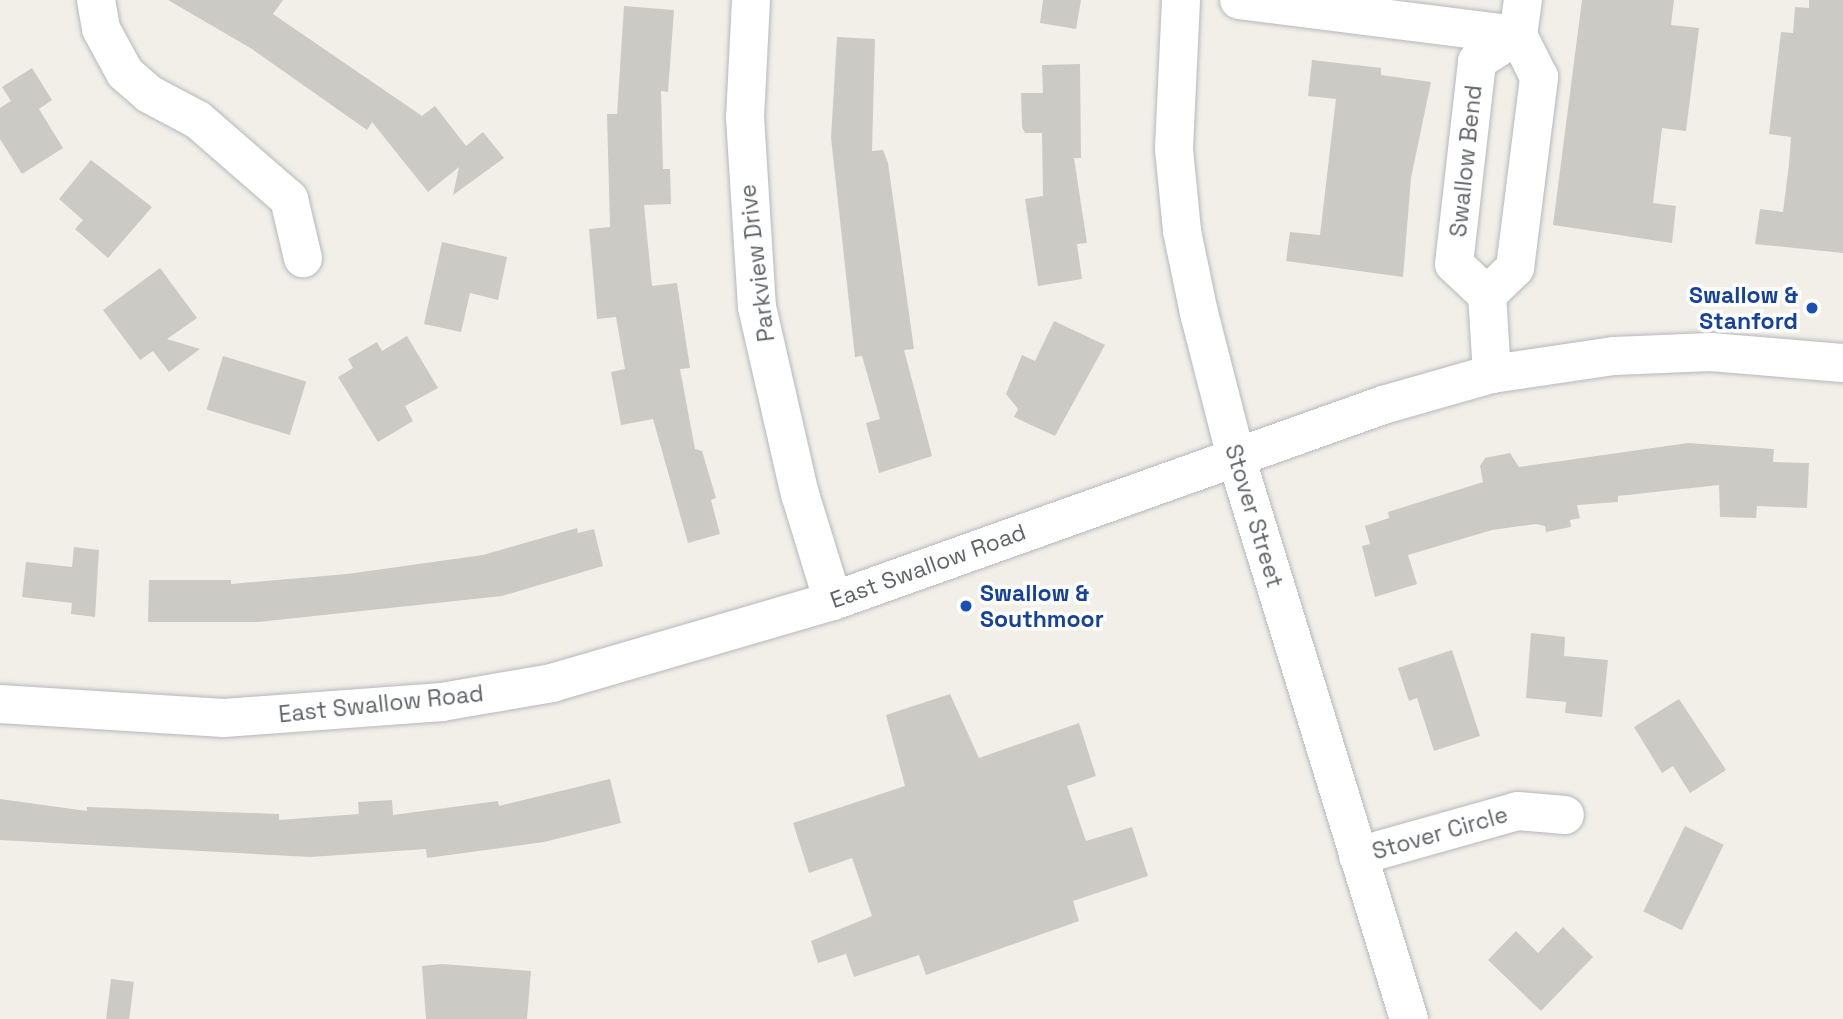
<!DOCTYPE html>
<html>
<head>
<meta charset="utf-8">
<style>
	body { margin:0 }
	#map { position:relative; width:1843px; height:1019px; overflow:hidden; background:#f1efe8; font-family:"Space Grotesk",sans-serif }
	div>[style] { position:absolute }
	.building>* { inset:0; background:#cccac5; transform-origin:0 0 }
	.roads { filter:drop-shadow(0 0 2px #b5b8bc) drop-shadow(0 0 2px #b5b8bc) }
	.minor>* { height:38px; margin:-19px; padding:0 19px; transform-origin:19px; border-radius:19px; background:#fff }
	.dots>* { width:19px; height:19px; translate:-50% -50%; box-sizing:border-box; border:4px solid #fff; border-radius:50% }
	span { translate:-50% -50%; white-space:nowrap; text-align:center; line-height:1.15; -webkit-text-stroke:7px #fff; paint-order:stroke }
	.street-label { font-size:23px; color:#5f6368 }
	.transit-label { font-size:23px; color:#164399; font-weight:700 }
	.right { translate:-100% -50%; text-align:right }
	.left { translate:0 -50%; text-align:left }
</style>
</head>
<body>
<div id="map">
	<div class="building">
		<div style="clip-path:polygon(168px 0,283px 0,273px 14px,422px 116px,435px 106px,466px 146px,483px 132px,504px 158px,453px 195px,459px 167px,428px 192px,372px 122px,367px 130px,252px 49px)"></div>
		<div style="clip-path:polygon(1043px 0,1081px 0,1076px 29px,1040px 23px)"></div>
		<div style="clip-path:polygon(1582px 0,1674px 0,1671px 25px,1699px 28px,1686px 131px,1662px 128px,1653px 203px,1676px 206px,1672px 243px,1553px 225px)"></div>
		<div style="clip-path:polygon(1809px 0,1843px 0,1843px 253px,1755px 244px,1760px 209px,1783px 212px,1789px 164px,1791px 137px,1769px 134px,1781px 32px,1793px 33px,1795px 7px,1809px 8px)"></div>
		<div style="clip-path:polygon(624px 6px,674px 10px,668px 92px,661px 91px,663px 169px,670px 169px,671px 204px,644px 205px,652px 286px,677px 283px,690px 368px,680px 369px,695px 449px,702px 451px,716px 498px,711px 500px,720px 534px,688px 543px,653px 419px,621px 425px,611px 372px,625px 369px,616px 317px,597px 319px,589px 229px,610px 227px,607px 114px,617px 114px)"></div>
		<div style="clip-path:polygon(837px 37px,875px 39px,872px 151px,883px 150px,888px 163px,914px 349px,904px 350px,932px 456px,879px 473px,866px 423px,880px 419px,862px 356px,855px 357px,831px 138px)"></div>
		<div style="clip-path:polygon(1312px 60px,1381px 68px,1381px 75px,1431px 82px,1411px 178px,1403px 277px,1286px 261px,1290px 232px,1320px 235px,1336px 99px,1308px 96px)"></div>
		<div style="clip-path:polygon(1080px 64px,1081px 158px,1074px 158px,1087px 243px,1077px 244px,1082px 279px,1038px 286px,1025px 199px,1043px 196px,1042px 133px,1025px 133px,1022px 127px,1021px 93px,1043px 93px,1042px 65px)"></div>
		<div style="clip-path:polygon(32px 68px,52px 100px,39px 109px,63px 148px,22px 174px,0 139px,0 108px,11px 101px,2px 87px)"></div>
		<div style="clip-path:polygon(91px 160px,152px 207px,108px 258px,75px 229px,83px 220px,59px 199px)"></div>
		<div style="clip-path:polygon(442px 242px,507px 257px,498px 300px,470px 293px,461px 332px,424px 324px)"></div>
		<div style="clip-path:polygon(160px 268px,197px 318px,167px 339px,200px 349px,169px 372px,153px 351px,140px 360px,103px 310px)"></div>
		<div style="clip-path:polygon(1054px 321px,1105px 345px,1055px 436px,1014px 417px,1018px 409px,1006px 394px,1022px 355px,1035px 361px)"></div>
		<div style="clip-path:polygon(407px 336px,438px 388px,405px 406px,413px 421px,378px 442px,338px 377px,353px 368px,348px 359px,377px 342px,382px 351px)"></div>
		<div style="left:223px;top:356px;width:87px;height:56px;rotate:17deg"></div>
		<div style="clip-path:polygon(1688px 443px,1774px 449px,1773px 462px,1809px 463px,1807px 508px,1757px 506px,1756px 518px,1720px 517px,1719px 485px,1618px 496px,1618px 502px,1577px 505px,1580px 518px,1570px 520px,1571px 527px,1546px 532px,1545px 526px,1536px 524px,1492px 530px,1408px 555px,1417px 584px,1375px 597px,1362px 546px,1370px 544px,1365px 526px,1389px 518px,1388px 512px,1483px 482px,1480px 466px,1485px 458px,1510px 453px,1519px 467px)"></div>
		<div style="clip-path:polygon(577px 528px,578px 533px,594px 529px,603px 566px,502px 596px,258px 622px,148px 622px,149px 580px,231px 580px,231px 584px,347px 574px,483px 555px)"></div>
		<div style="clip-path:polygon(74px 547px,99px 550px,95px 617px,71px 614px,72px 603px,22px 597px,26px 562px,72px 567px)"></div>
		<div style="clip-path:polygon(1531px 633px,1565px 637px,1564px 656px,1608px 660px,1602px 717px,1565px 713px,1566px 702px,1526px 698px)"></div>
		<div style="clip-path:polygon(1452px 650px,1480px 736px,1434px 751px,1417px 698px,1409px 701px,1398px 668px)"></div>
		<div style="clip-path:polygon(950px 694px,979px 758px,1079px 723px,1096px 776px,1067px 786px,1086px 841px,1132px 827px,1148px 876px,1073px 901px,1079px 921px,926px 975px,919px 955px,854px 977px,846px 954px,818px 963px,811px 941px,872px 916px,852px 858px,809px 873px,793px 823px,905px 786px,886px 715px)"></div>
		<div style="clip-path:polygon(1679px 699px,1726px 770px,1690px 793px,1673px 766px,1662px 773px,1634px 727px)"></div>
		<div style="clip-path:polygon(610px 779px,621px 823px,544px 842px,427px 858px,426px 849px,310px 857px,0 840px,0 799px,87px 811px,87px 807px,279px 814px,279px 820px,359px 814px,358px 802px,392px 800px,393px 815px,498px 801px,499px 806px)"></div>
		<div style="left:1685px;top:826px;width:43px;height:95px;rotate:26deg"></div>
		<div style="clip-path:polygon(1563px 927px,1593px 957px,1541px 1011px,1488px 960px,1516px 931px,1538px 953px)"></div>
		<div style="clip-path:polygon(442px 964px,531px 971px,527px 1019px,426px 1019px,422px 966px)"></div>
		<div style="left:111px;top:979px;width:23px;height:40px;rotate:7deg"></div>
	</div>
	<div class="roads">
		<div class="minor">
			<div style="left:96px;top:0;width:29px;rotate:80deg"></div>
			<div style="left:101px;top:29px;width:50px;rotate:61.4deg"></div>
			<div style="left:125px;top:73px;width:32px;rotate:41deg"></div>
			<div style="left:149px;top:94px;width:55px;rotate:28deg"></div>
			<div style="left:198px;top:120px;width:121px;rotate:41deg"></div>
			<div style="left:289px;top:199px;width:61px;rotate:76.7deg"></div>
			<div style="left:751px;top:0;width:117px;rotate:92.9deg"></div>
			<div style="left:745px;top:117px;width:190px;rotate:86.4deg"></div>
			<div style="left:757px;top:307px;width:192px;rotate:77.1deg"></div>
			<div style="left:800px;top:494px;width:112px;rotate:72.9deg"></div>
			<div style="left:1181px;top:0;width:149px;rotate:92.7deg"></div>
			<div style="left:1174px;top:149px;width:82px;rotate:84.4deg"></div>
			<div style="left:1182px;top:231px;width:84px;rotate:78.3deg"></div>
			<div style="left:1199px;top:313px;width:149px;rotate:75.6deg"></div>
			<div style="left:1236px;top:457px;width:588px;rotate:72.89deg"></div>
			<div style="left:1239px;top:0;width:281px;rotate:7.2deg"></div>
			<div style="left:1487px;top:295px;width:45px;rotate:-136.8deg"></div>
			<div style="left:1454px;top:264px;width:204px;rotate:-83.5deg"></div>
			<div style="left:1477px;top:61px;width:49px;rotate:-32.4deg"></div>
			<div style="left:1492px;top:374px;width:79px;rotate:-93.6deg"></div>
			<div style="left:1487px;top:295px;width:39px;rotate:-44deg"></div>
			<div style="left:1515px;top:268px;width:193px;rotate:-82.8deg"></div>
			<div style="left:1539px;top:77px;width:47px;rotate:-116.6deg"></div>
			<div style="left:1518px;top:35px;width:35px;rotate:-82deg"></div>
			<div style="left:0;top:704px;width:224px;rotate:3.6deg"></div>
			<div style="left:224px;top:718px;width:219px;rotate:-4.2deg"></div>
			<div style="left:442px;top:702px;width:112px;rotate:-9.8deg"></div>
			<div style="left:552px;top:683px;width:293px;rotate:-16.3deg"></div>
			<div style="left:833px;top:601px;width:584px;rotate:-19.61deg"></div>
			<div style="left:1383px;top:405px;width:113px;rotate:-15.9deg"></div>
			<div style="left:1492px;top:374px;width:123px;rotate:-8.4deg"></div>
			<div style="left:1614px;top:356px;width:97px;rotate:-2.4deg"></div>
			<div style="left:1711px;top:352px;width:132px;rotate:4.8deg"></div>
			<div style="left:1358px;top:856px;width:166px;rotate:-15.7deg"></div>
			<div style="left:1518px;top:811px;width:47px;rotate:4.9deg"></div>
		</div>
	</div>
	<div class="dots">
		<div style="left:1812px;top:308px;background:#1a4fb4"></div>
		<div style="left:966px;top:606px;background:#1a4fb4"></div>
	</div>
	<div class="street-label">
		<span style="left:1466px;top:161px;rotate:-84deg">Swallow Bend</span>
		<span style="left:757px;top:263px;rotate:-97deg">Parkview Drive</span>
		<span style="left:1254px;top:516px;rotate:73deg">Stover Street</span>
		<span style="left:928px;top:566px;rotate:-20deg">East Swallow Road</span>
		<span style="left:381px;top:704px;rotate:-6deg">East Swallow Road</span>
		<span style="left:1440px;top:833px;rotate:-16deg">Stover Circle</span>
	</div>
	<div class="transit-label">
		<span class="right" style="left:1798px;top:308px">Swallow &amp;<br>Stanford</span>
		<span class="left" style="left:980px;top:606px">Swallow &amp;<br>Southmoor</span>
	</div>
</div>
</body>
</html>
